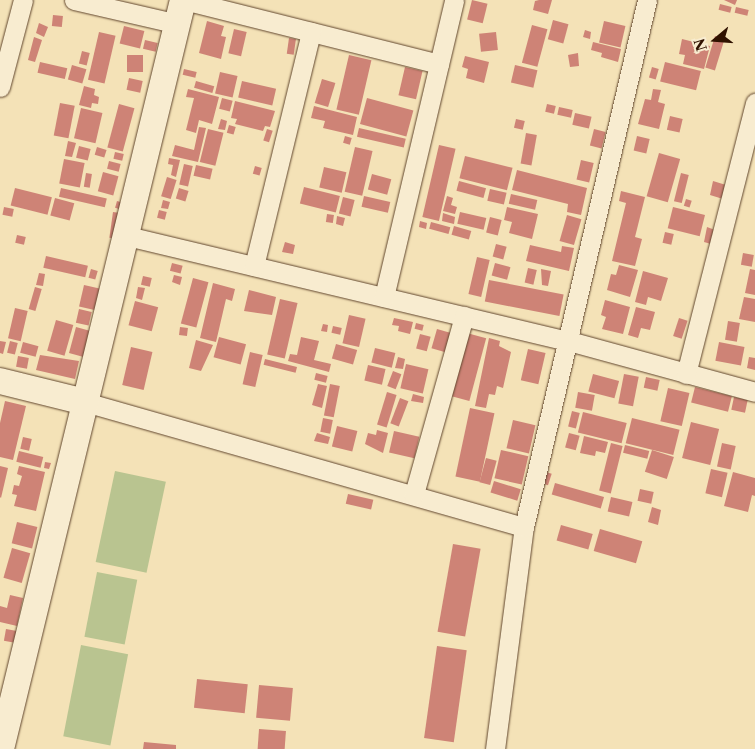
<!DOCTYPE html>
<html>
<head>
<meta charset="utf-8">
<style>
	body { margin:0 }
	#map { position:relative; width:755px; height:749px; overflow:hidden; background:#f4e2b7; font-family:"Libre Caslon Text",serif }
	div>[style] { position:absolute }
	.green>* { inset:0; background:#b9c490; transform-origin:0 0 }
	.building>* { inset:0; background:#ce8376; transform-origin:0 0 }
	.roads { filter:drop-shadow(0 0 1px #61462e) drop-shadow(0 0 1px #61462e) }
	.street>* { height:19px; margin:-9.5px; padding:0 9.5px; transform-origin:9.5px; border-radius:9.5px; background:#f8ecd0 }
	.secondary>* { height:26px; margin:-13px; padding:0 13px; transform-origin:13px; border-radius:13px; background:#f8ecd0 }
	span { translate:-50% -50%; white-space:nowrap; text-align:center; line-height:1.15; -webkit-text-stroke:4px #f8ecd0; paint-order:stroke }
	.north { position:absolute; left:690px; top:15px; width:50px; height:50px; -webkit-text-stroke:4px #f8ecd0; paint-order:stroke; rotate:252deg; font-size:14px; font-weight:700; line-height:20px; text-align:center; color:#301200 }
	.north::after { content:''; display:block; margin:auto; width:18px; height:22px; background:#301200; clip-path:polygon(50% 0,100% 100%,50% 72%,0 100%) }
</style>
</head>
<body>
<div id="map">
	<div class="green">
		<div style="left:115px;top:471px;width:52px;height:93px;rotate:12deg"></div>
		<div style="left:97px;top:572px;width:41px;height:66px;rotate:11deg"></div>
		<div style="left:81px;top:645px;width:48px;height:93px;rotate:11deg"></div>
	</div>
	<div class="building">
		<div style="left:472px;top:0;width:16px;height:20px;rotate:14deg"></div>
		<div style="clip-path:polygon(539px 0,552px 0,548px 14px,533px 10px,535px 1px)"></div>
		<div style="clip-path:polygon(724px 0,737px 0,735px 5px)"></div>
		<div style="left:720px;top:4px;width:12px;height:6px;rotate:14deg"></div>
		<div style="left:736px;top:7px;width:13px;height:6px;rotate:13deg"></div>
		<div style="left:53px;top:15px;width:10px;height:11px;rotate:6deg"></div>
		<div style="left:553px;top:20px;width:16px;height:20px;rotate:15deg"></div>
		<div style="clip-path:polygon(207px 21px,224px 26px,221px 36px,226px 37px,221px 59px,199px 53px)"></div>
		<div style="left:604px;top:21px;width:22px;height:22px;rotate:13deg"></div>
		<div style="clip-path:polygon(39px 23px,48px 27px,44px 37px,36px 33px)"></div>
		<div style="left:532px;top:25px;width:16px;height:39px;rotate:15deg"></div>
		<div style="left:124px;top:26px;width:21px;height:18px;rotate:14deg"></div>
		<div style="left:234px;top:29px;width:13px;height:25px;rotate:13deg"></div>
		<div style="clip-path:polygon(585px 30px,591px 32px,590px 39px,583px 37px)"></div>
		<div style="left:99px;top:32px;width:17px;height:49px;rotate:13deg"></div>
		<div style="left:496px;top:32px;width:18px;height:17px;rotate:84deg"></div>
		<div style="left:715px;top:36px;width:10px;height:33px;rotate:17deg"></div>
		<div style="clip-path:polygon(34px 37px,42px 40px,35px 62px,28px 60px)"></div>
		<div style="left:289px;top:38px;width:7px;height:16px;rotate:8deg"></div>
		<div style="clip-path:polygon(682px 39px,710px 46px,704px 69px,683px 64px,685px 55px,679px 54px)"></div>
		<div style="left:145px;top:40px;width:13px;height:9px;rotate:13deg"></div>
		<div style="clip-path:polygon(593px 42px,621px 49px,618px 62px,601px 57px,602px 53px,591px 50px)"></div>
		<div style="left:82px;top:51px;width:8px;height:13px;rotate:14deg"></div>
		<div style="clip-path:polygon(578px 53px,579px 66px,570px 67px,568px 55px)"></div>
		<div style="left:127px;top:55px;width:16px;height:17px"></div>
		<div style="left:349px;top:55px;width:23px;height:56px;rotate:13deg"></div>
		<div style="clip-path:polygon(465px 56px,489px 62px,484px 83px,466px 78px,468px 69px,462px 67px)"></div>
		<div style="left:40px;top:62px;width:28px;height:11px;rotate:13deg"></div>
		<div style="left:665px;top:62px;width:37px;height:20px;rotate:14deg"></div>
		<div style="left:72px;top:65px;width:15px;height:15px;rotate:16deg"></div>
		<div style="left:515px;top:65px;width:23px;height:18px;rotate:13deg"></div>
		<div style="left:405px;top:67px;width:18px;height:29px;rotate:13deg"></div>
		<div style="left:652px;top:67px;width:7px;height:11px;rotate:16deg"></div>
		<div style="left:184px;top:69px;width:13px;height:6px;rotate:13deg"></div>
		<div style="left:220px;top:72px;width:18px;height:22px;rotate:13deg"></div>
		<div style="left:129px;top:78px;width:14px;height:12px;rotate:12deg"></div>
		<div style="left:322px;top:79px;width:14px;height:25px;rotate:17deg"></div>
		<div style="left:196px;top:81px;width:19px;height:7px;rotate:16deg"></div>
		<div style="left:242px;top:81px;width:35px;height:17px;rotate:13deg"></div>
		<div style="clip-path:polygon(84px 86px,95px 89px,94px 95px,99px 97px,98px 104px,92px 103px,91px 108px,79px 105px)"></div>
		<div style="clip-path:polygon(188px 89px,219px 97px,212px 124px,199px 120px,196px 133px,186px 130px,194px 98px,186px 97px)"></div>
		<div style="clip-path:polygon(653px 89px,661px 90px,658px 102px,665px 104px,659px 129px,638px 124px,645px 99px,651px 100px)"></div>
		<div style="left:222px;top:98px;width:11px;height:11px;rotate:15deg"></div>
		<div style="left:367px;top:98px;width:48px;height:27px;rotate:15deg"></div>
		<div style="clip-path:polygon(235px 101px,275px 111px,270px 127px,265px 126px,263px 131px,235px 124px,237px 119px,231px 118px)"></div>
		<div style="left:60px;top:103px;width:15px;height:33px;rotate:11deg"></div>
		<div style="left:119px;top:104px;width:16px;height:45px;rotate:15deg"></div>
		<div style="left:547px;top:104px;width:9px;height:8px;rotate:13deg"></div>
		<div style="clip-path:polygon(314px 106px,357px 117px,353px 135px,323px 128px,325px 121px,311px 118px)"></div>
		<div style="left:559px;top:107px;width:14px;height:8px;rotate:12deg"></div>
		<div style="left:81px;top:108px;width:22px;height:31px;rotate:13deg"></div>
		<div style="left:575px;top:113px;width:17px;height:12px;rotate:13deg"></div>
		<div style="left:670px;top:116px;width:13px;height:14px;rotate:13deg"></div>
		<div style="clip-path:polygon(221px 119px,227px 121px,225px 130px,218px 129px)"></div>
		<div style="left:516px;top:119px;width:9px;height:9px;rotate:13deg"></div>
		<div style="left:229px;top:125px;width:7px;height:8px;rotate:16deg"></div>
		<div style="clip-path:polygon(199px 127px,206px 128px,198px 162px,172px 156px,175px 145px,194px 150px)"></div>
		<div style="left:359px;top:128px;width:48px;height:9px;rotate:13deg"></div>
		<div style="left:208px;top:129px;width:16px;height:34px;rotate:14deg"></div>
		<div style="left:267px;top:129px;width:6px;height:12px;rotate:18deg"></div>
		<div style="left:594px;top:129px;width:12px;height:17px;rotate:14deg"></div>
		<div style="left:526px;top:133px;width:11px;height:31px;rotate:10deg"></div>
		<div style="left:345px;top:136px;width:7px;height:7px;rotate:16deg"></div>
		<div style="left:637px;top:136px;width:13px;height:15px;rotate:13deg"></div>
		<div style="clip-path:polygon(68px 141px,76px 143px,72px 157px,65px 156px)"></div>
		<div style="left:439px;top:145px;width:17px;height:74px;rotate:13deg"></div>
		<div style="left:79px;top:146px;width:12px;height:12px;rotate:14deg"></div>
		<div style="left:97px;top:147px;width:10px;height:8px;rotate:17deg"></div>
		<div style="left:355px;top:147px;width:18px;height:46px;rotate:13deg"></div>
		<div style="left:115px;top:152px;width:9px;height:7px;rotate:13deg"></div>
		<div style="left:659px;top:153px;width:22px;height:45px;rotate:16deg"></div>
		<div style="left:465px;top:156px;width:49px;height:23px;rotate:14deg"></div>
		<div style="clip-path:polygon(169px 158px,180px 160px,176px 177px,171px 175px,173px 165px,168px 164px)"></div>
		<div style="left:64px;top:159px;width:21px;height:25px;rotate:11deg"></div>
		<div style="left:581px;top:160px;width:13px;height:20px;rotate:13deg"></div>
		<div style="left:109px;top:161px;width:12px;height:8px;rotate:14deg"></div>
		<div style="left:184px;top:164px;width:9px;height:21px;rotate:13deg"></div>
		<div style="left:196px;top:165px;width:17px;height:11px;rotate:13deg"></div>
		<div style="left:255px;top:166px;width:7px;height:8px;rotate:16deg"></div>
		<div style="left:324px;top:167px;width:23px;height:21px;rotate:13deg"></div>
		<div style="clip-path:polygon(517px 170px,587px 188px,581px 215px,567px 212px,568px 204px,512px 190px)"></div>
		<div style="left:103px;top:172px;width:16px;height:20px;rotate:15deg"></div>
		<div style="left:86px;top:173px;width:6px;height:14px;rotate:9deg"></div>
		<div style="left:681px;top:173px;width:8px;height:29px;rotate:14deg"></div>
		<div style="left:372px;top:174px;width:20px;height:16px;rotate:15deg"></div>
		<div style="left:167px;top:177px;width:10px;height:20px;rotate:17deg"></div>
		<div style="left:459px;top:181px;width:28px;height:10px;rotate:15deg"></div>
		<div style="clip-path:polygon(713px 181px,726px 185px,723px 199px,710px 195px)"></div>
		<div style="left:304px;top:187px;width:37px;height:17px;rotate:14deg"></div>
		<div style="left:15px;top:188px;width:38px;height:18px;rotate:14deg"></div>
		<div style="left:61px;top:188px;width:47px;height:9px;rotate:13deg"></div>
		<div style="left:179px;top:188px;width:10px;height:11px;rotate:17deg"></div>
		<div style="left:490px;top:189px;width:17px;height:12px;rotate:13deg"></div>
		<div style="clip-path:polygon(621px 191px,645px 197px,635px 237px,642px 239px,635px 266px,612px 261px,626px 203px,619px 201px)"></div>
		<div style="left:511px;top:194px;width:27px;height:10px;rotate:13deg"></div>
		<div style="left:364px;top:196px;width:27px;height:11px;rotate:13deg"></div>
		<div style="clip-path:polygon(447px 196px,453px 198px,451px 205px,457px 207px,455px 214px,443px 211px)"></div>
		<div style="left:343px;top:197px;width:12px;height:17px;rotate:14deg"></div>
		<div style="left:55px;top:198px;width:20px;height:18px;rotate:15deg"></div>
		<div style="left:686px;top:199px;width:6px;height:7px;rotate:18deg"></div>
		<div style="clip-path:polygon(163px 200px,170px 202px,168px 209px,161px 208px)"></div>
		<div style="left:117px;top:201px;width:7px;height:7px;rotate:16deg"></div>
		<div style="left:4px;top:207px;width:10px;height:8px;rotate:11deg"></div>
		<div style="clip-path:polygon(507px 207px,538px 214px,532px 239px,509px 233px,512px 222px,504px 220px)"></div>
		<div style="left:673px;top:207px;width:33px;height:22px;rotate:14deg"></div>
		<div style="left:159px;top:210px;width:8px;height:8px;rotate:14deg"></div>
		<div style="left:113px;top:212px;width:7px;height:26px;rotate:8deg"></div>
		<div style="left:460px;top:212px;width:27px;height:12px;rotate:13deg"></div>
		<div style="clip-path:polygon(443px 213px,455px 217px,454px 224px,442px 221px)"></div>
		<div style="left:327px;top:214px;width:7px;height:8px;rotate:8deg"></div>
		<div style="left:567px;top:215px;width:15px;height:27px;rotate:16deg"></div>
		<div style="clip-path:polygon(337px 216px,345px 218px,343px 226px,336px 224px)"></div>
		<div style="left:490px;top:217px;width:12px;height:16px;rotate:14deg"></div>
		<div style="clip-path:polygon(420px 221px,427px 223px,426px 229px,419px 227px)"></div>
		<div style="left:431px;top:222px;width:20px;height:7px;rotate:15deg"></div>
		<div style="left:454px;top:226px;width:18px;height:9px;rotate:16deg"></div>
		<div style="clip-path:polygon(707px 227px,715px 230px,711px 244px,704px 242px)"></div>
		<div style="left:665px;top:232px;width:9px;height:11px;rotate:13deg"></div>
		<div style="left:17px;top:235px;width:9px;height:8px;rotate:13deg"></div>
		<div style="clip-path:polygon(285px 242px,295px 245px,293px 254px,282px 252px)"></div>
		<div style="left:496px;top:244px;width:11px;height:13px;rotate:15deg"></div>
		<div style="clip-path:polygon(530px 245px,561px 252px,562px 246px,574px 248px,569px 271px,526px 261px)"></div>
		<div style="left:743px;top:253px;width:11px;height:12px;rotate:10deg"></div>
		<div style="left:46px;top:256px;width:43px;height:12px;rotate:13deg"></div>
		<div style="left:477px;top:257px;width:13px;height:38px;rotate:13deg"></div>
		<div style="left:172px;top:263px;width:11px;height:8px;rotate:15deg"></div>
		<div style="left:495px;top:263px;width:16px;height:13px;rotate:15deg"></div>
		<div style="clip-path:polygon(619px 265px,638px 270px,630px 297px,607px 290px,611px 274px,616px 275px)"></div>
		<div style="left:528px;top:268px;width:9px;height:15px;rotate:13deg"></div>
		<div style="left:91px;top:269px;width:7px;height:9px;rotate:16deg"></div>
		<div style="clip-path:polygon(541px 269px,551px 271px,548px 286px,542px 285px)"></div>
		<div style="clip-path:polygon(750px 269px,755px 270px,755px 295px,745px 293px)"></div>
		<div style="clip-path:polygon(643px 271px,668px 278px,661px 301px,648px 297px,646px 305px,635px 302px)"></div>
		<div style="clip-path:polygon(39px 273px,45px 274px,43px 286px,36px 285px)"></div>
		<div style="clip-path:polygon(174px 275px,182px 277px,180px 285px,172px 282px)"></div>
		<div style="left:143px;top:276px;width:9px;height:9px;rotate:13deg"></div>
		<div style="left:193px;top:278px;width:16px;height:47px;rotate:15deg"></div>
		<div style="left:489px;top:280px;width:76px;height:22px;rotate:11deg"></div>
		<div style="clip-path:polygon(213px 283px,235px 289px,232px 301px,226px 299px,216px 342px,200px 338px)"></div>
		<div style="left:84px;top:285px;width:17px;height:22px;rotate:13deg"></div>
		<div style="left:35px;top:287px;width:7px;height:23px;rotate:16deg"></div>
		<div style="clip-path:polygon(138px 287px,145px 288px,142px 300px,136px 298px)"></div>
		<div style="clip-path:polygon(249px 290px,276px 297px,272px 315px,244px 311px)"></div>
		<div style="clip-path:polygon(744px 297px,755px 299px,755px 322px,739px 319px)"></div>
		<div style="left:280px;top:299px;width:18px;height:57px;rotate:13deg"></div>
		<div style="clip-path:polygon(605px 300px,630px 307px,623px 334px,602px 329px,606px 317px,601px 315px)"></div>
		<div style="left:135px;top:301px;width:24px;height:25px;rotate:15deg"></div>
		<div style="clip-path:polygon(636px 307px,655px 312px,650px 330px,641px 328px,638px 338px,628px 335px)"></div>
		<div style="left:15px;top:308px;width:13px;height:31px;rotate:13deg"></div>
		<div style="left:79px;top:309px;width:13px;height:14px;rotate:13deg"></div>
		<div style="left:349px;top:315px;width:17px;height:29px;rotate:13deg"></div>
		<div style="clip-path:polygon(394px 318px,413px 322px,410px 334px,398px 331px,399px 326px,392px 325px)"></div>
		<div style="left:679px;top:318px;width:9px;height:19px;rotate:18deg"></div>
		<div style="left:56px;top:320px;width:18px;height:32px;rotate:16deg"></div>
		<div style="left:728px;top:321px;width:12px;height:19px;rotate:9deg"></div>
		<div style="left:416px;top:323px;width:8px;height:6px;rotate:14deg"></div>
		<div style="clip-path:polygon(323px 324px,328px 325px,327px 332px,321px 331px)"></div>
		<div style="left:333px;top:326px;width:9px;height:7px;rotate:13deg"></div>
		<div style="left:76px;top:327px;width:16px;height:27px;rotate:15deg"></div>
		<div style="left:180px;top:327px;width:8px;height:8px;rotate:7deg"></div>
		<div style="left:437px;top:329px;width:19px;height:20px;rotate:16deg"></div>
		<div style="left:463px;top:332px;width:24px;height:65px;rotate:15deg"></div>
		<div style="left:420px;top:334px;width:11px;height:15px;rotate:15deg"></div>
		<div style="left:219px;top:337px;width:28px;height:21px;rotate:15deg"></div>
		<div style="clip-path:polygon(301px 337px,319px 341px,314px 360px,331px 364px,329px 372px,288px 361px,290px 354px,297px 355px)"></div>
		<div style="clip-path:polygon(489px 338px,500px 341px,499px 346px,511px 352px,503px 388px,497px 386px,495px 395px,489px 394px,486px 408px,475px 406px)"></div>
		<div style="clip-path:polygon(196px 340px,213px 345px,201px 371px,189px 368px)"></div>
		<div style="clip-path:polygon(0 341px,6px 342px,3px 354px,0 353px)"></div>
		<div style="left:10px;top:341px;width:8px;height:12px;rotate:14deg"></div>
		<div style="left:23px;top:342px;width:16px;height:11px;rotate:15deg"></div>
		<div style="left:719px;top:342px;width:26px;height:19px;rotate:11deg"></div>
		<div style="left:336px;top:344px;width:22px;height:15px;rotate:16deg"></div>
		<div style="left:131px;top:347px;width:22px;height:39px;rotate:13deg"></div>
		<div style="left:375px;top:348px;width:21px;height:15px;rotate:14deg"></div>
		<div style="left:528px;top:349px;width:18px;height:32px;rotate:13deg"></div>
		<div style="left:250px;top:352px;width:13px;height:33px;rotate:13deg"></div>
		<div style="clip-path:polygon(40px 355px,79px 361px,75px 379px,36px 370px)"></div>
		<div style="left:18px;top:356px;width:11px;height:11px;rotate:10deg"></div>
		<div style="clip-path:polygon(398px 357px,405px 359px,403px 369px,395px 368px)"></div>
		<div style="clip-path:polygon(749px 357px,755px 358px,755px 370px,747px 368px)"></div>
		<div style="left:265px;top:359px;width:33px;height:6px;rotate:14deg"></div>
		<div style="left:406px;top:364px;width:23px;height:25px;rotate:13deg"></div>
		<div style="left:368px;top:365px;width:18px;height:16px;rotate:13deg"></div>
		<div style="left:393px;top:371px;width:9px;height:16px;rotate:21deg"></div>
		<div style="left:316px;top:373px;width:12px;height:7px;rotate:14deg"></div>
		<div style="left:593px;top:374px;width:27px;height:18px;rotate:15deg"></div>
		<div style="left:624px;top:374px;width:15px;height:30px;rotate:11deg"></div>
		<div style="left:646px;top:377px;width:14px;height:11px;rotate:12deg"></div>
		<div style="clip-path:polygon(318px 384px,327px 386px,322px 408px,312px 405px)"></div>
		<div style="left:330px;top:384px;width:10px;height:32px;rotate:11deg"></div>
		<div style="left:695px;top:387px;width:38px;height:16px;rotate:14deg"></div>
		<div style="left:668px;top:388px;width:22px;height:34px;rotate:13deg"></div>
		<div style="left:387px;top:392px;width:10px;height:34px;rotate:17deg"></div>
		<div style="left:578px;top:392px;width:17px;height:16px;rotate:10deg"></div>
		<div style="clip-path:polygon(413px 394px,424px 397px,423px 403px,411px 401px)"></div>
		<div style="left:734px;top:397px;width:14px;height:13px;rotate:12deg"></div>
		<div style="left:400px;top:398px;width:9px;height:27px;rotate:21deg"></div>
		<div style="clip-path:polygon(5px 401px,26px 406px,13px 460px,0 457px,0 423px)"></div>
		<div style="left:470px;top:408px;width:25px;height:70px;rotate:12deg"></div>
		<div style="left:572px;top:411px;width:8px;height:16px;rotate:14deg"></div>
		<div style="left:583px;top:412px;width:45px;height:21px;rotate:14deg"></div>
		<div style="left:323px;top:418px;width:10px;height:14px;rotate:11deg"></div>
		<div style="left:632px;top:418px;width:49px;height:26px;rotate:14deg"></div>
		<div style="left:513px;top:420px;width:23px;height:29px;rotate:13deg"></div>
		<div style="left:691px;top:422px;width:29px;height:37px;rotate:14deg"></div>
		<div style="left:337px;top:426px;width:21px;height:21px;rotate:14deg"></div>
		<div style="clip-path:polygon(377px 430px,388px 433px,383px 453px,365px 444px,368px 433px,376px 435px)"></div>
		<div style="left:394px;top:431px;width:26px;height:22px;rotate:13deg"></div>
		<div style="clip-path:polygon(317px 433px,330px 437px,328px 444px,314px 441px)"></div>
		<div style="left:569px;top:433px;width:11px;height:15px;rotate:15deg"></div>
		<div style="clip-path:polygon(584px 436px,608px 442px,605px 453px,596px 451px,595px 456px,580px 453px)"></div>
		<div style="left:23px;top:437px;width:9px;height:12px;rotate:13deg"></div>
		<div style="left:611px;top:443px;width:12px;height:49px;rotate:14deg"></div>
		<div style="left:722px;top:443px;width:14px;height:24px;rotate:12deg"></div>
		<div style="left:625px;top:445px;width:25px;height:8px;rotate:14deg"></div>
		<div style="left:501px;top:450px;width:28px;height:29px;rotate:13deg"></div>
		<div style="left:652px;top:450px;width:23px;height:23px;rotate:18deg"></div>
		<div style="left:19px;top:451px;width:25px;height:11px;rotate:14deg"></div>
		<div style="left:486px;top:458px;width:11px;height:25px;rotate:15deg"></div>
		<div style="clip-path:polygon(45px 462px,51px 463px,49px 469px,44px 468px)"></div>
		<div style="clip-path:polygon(0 466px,8px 468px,1px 498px,0 497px)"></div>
		<div style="clip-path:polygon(19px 466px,45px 472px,36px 511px,14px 506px,17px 495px,12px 494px,14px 485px,19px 486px,22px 476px,17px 474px)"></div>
		<div style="left:711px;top:469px;width:17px;height:25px;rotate:13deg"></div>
		<div style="left:546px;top:472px;width:6px;height:12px;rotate:18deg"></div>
		<div style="clip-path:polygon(733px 472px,755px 478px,755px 496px,752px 495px,748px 512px,724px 506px)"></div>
		<div style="left:494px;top:481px;width:28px;height:12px;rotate:17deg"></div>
		<div style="left:555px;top:483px;width:51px;height:12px;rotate:16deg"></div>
		<div style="left:640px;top:489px;width:14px;height:12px;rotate:12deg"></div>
		<div style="left:348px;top:494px;width:26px;height:10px;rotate:13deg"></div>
		<div style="left:611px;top:497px;width:22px;height:15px;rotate:13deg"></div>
		<div style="clip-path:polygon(652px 507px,661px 510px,658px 525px,648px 522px)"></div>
		<div style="left:17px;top:522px;width:21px;height:22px;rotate:14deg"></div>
		<div style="left:561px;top:525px;width:33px;height:16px;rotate:16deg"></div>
		<div style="left:600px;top:529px;width:44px;height:23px;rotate:16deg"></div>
		<div style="left:453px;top:544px;width:28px;height:89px;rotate:10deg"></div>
		<div style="left:12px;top:548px;width:19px;height:31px;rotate:16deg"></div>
		<div style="clip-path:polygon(10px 595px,23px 598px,17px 626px,0 622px,0 606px,7px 608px)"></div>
		<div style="left:6px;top:629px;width:11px;height:12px;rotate:10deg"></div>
		<div style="left:437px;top:646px;width:30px;height:93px;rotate:8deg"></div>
		<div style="left:197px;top:679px;width:51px;height:29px;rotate:6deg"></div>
		<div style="left:259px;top:685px;width:34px;height:33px;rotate:5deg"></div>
		<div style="left:259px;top:729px;width:27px;height:20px;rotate:4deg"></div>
		<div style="clip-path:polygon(144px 742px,176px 745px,176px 749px,143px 749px)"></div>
	</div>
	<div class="roads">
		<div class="street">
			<div style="left:74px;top:0;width:107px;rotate:13deg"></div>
			<div style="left:184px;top:0;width:263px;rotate:14.1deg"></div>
			<div style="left:0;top:87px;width:90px;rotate:-75.2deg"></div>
			<div style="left:127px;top:236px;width:454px;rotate:13.4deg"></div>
			<div style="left:569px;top:341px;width:193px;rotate:15.3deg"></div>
			<div style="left:254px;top:266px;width:241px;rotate:-76.3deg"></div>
			<div style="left:384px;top:297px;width:305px;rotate:-76.7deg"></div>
			<div style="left:686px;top:374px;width:280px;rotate:-75.7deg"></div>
			<div style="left:85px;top:402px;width:456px;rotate:15.9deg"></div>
			<div style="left:414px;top:494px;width:185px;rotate:-74.3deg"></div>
			<div style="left:495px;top:749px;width:224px;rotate:-82.6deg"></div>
			<div style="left:524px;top:527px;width:541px;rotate:-76.86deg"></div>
		</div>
		<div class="secondary">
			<div style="left:0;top:381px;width:88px;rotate:13.9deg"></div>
			<div style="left:1px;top:749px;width:771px;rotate:-76.34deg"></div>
		</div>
	</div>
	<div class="north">N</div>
</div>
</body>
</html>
